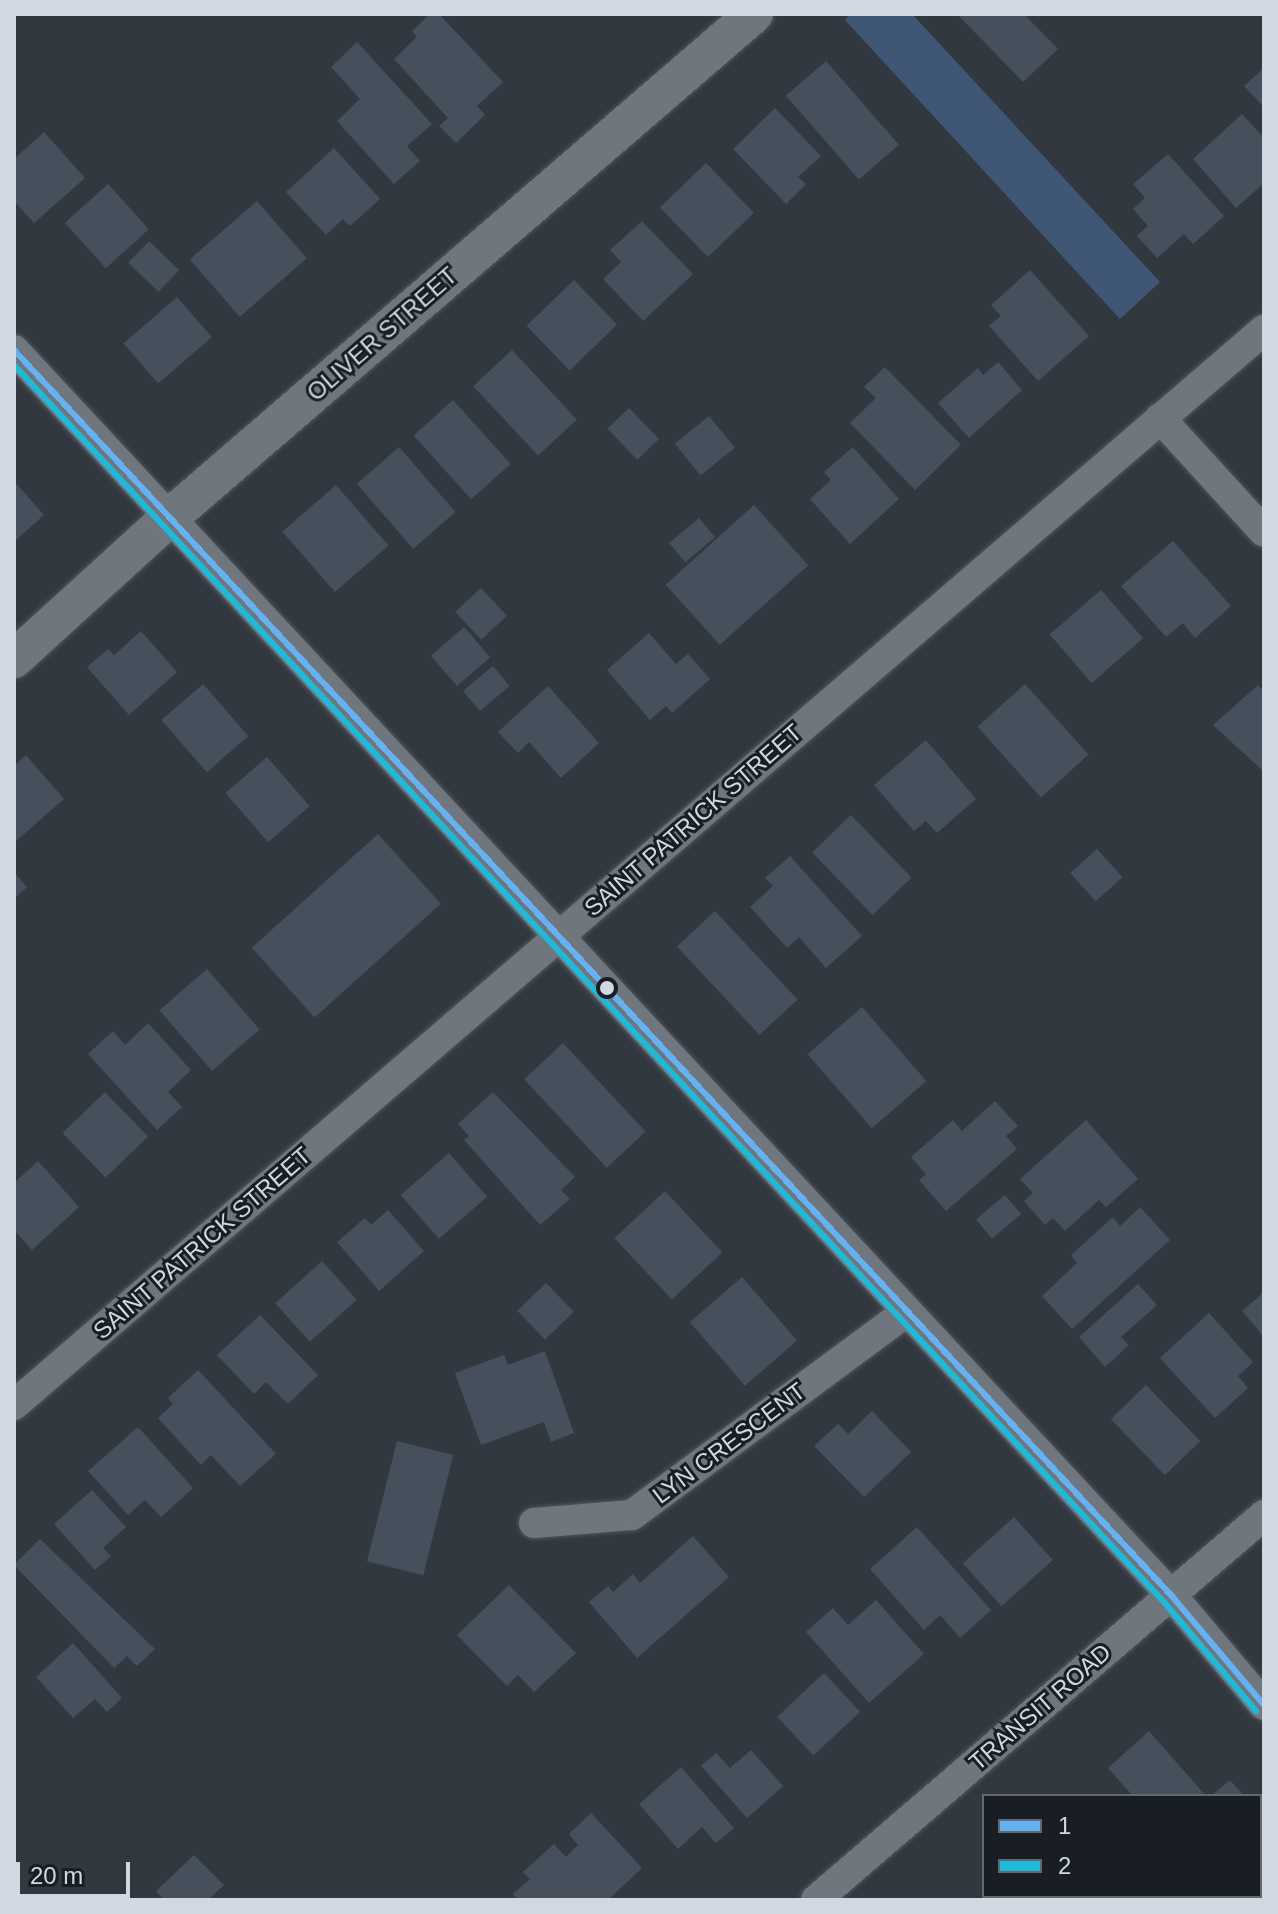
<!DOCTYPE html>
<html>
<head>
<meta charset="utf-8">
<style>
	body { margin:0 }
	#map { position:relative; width:1278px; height:1914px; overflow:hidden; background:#313840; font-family:Helvetica,sans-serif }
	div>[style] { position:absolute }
	.green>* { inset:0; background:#3f5775 }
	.building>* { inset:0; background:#46505c; transform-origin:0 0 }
	.roads { filter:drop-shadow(0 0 2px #4f555c) drop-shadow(0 0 2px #4f555c) }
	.minor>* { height:30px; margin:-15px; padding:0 15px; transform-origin:15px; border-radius:15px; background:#70767d }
	.tertiary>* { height:38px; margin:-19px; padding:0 19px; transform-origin:19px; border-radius:19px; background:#70767d }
	.bus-1>* { height:6px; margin:-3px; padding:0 3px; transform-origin:3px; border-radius:3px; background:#66b1f2 }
	.bus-2>* { height:6px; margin:-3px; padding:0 3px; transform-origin:3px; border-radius:3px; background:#20b9da }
	.dots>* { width:22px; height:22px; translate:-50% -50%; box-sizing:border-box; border:4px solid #191e25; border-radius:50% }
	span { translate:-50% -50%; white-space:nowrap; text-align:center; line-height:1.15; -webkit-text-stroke:6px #191e25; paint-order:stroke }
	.street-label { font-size:24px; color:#d1d8e2 }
	.frame { position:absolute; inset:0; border:16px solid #d1d8e2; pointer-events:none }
	.legend { position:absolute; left:982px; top:1794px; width:280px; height:104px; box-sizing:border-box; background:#191e25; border:2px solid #636871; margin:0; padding:10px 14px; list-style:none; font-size:24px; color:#d1d8e2 }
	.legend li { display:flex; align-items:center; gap:16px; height:40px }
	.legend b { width:40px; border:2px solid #636871 }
	.scale { position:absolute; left:16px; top:1862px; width:114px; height:36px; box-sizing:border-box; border:4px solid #d1d8e2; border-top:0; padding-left:10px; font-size:24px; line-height:28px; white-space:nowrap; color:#d1d8e2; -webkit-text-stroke:6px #191e25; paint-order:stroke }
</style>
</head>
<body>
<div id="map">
	<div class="green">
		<div style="clip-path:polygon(851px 14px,912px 14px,1160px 282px,1120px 319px,845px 20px)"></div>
	</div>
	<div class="building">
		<div style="clip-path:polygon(430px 14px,439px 14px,503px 82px,477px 106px,485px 115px,456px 143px,439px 126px,448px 118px,394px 59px,417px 37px,412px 31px)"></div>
		<div style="clip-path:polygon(957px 14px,1024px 14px,1058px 49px,1023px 82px)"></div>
		<div style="clip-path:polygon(357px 42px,432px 124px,407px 146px,420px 161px,394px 184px,337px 121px,360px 99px,331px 67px)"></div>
		<div style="left:826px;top:61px;width:111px;height:53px;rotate:49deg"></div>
		<div style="clip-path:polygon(1264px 68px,1264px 107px,1244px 86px)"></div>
		<div style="clip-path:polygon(775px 108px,821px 156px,798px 177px,806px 184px,786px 204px,733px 149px)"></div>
		<div style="clip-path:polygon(1242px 114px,1264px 138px,1264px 183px,1236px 208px,1193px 159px)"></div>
		<div style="clip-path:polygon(44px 132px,85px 178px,34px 223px,14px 201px,14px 159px)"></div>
		<div style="clip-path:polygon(334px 148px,380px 199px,350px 226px,343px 219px,326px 235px,286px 192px)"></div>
		<div style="clip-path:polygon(1168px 154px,1224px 216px,1193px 244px,1184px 234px,1157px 258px,1137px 236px,1148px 226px,1133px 209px,1145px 198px,1133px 184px)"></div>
		<div style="left:706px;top:163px;width:69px;height:64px;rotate:46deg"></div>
		<div style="left:108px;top:184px;width:61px;height:58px;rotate:48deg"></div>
		<div style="left:257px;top:201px;width:76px;height:89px;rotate:49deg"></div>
		<div style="clip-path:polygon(642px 221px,693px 274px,643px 321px,603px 279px,621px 262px,610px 250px)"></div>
		<div style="left:149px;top:241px;width:42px;height:30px;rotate:44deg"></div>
		<div style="clip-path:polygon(1030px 270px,1089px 336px,1038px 381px,989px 326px,1001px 316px,991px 305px)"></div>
		<div style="left:574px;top:280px;width:62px;height:66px;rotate:46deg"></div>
		<div style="left:177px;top:297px;width:53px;height:71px;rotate:49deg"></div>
		<div style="left:512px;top:350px;width:95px;height:53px;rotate:47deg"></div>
		<div style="clip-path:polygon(998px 362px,1022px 390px,969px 438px,938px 403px,978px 368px,983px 375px)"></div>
		<div style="clip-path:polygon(885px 367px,961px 445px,915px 490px,850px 423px,876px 398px,864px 387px)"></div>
		<div style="left:453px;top:400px;width:86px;height:53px;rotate:48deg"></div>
		<div style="left:629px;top:408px;width:43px;height:30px;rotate:46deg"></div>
		<div style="left:709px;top:416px;width:41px;height:44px;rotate:51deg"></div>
		<div style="left:399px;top:447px;width:86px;height:56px;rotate:49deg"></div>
		<div style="clip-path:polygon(853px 447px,899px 499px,850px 544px,810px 499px,831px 480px,824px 472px)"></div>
		<div style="clip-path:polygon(14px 481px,44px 515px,14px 542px)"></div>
		<div style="left:336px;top:485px;width:80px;height:71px;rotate:49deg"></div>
		<div style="left:754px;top:505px;width:81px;height:119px;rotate:48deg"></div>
		<div style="left:699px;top:518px;width:25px;height:39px;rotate:50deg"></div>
		<div style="clip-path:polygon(1173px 541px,1231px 606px,1195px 638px,1183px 623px,1166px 637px,1121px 586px)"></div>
		<div style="left:481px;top:588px;width:38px;height:35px;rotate:47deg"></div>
		<div style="left:1101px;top:590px;width:64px;height:68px;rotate:49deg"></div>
		<div style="left:464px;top:627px;width:40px;height:44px;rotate:49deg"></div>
		<div style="clip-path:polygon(141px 631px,177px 672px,129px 715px,87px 667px,108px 649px,114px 655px)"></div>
		<div style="clip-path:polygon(649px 633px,676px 664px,688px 654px,710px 679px,672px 713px,666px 706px,650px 720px,607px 670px)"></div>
		<div style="left:493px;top:666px;width:26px;height:39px;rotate:50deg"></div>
		<div style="left:203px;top:684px;width:69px;height:55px;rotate:49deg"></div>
		<div style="left:1025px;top:684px;width:95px;height:64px;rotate:48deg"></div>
		<div style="clip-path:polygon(1258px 685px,1264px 692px,1262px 770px,1213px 725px)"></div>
		<div style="clip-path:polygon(548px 686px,599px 743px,561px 778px,529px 742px,518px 753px,498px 732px)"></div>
		<div style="clip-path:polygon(926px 740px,976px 799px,937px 833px,926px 821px,914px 831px,874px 785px)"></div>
		<div style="clip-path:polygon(26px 755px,64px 799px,16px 841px,14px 766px)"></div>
		<div style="left:267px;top:757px;width:65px;height:55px;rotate:49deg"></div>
		<div style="left:851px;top:815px;width:87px;height:54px;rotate:46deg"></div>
		<div style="left:378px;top:834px;width:94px;height:170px;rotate:48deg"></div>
		<div style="left:1097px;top:849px;width:38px;height:36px;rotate:48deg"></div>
		<div style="clip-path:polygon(790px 856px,862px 936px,826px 968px,799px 937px,787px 948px,750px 907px,773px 886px,765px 878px)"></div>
		<div style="clip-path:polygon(14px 872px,27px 887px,14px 899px)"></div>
		<div style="left:715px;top:911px;width:121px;height:52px;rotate:47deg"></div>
		<div style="left:207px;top:969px;width:80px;height:63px;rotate:49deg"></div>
		<div style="left:862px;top:1007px;width:98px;height:72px;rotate:49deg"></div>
		<div style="clip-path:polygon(148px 1023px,191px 1070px,168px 1092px,182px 1107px,157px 1130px,88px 1054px,113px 1031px,125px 1045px)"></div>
		<div style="left:563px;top:1043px;width:121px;height:53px;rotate:47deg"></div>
		<div style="left:105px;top:1092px;width:62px;height:59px;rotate:46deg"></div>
		<div style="clip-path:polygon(493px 1092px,575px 1177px,561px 1190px,570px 1199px,540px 1225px,464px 1140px,469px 1136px,458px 1124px)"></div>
		<div style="clip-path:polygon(995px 1101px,1018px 1126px,1006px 1136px,1017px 1149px,946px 1211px,919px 1180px,926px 1174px,911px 1157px,953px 1120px,962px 1131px)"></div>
		<div style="clip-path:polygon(1086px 1120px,1138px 1179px,1106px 1207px,1099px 1200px,1065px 1231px,1053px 1218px,1045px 1225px,1024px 1201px,1033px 1193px,1020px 1179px)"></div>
		<div style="left:449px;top:1153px;width:58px;height:64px;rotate:49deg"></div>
		<div style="clip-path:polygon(38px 1161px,79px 1207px,32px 1250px,14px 1230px,14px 1183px)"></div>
		<div style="left:665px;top:1191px;width:84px;height:69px;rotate:47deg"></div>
		<div style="left:1005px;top:1195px;width:25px;height:38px;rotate:50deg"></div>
		<div style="clip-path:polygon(1140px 1207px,1170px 1240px,1072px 1329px,1042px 1296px,1077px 1263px,1071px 1255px,1113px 1217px,1120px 1226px)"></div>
		<div style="clip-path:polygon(388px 1210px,424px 1251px,379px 1291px,337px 1242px,365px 1218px,371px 1225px)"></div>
		<div style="left:322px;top:1261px;width:52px;height:63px;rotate:48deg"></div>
		<div style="left:742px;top:1277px;width:84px;height:69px;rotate:49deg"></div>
		<div style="left:546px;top:1283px;width:40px;height:40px;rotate:46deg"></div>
		<div style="clip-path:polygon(1138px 1284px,1157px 1305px,1121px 1337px,1129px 1345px,1105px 1367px,1079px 1337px)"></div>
		<div style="clip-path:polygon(1264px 1292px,1264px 1337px,1242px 1311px)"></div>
		<div style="clip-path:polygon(1209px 1313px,1253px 1362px,1238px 1376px,1248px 1388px,1215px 1418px,1160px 1358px)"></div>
		<div style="clip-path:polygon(260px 1315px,318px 1375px,288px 1404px,266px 1382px,254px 1394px,217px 1355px)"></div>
		<div style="clip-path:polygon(545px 1351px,574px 1433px,551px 1442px,544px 1422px,481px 1445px,455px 1373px,504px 1355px,508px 1365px)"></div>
		<div style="clip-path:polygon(198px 1370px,276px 1454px,240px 1486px,211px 1455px,201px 1465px,158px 1418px,173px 1404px,168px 1398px)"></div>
		<div style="left:1146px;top:1385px;width:78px;height:49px;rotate:46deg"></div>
		<div style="clip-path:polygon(872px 1411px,911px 1452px,864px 1497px,814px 1446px,838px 1424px,848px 1434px)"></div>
		<div style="clip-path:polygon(138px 1427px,193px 1488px,161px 1517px,145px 1500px,128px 1515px,88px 1471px)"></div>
		<div style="left:397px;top:1441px;width:58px;height:124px;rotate:14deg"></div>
		<div style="clip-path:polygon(92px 1490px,126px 1527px,103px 1548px,111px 1556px,95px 1570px,54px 1524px)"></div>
		<div style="left:1014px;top:1517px;width:58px;height:69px;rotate:48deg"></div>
		<div style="clip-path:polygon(917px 1527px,991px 1610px,960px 1638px,940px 1615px,924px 1630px,870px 1569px)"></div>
		<div style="clip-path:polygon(693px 1536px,729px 1577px,637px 1658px,589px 1602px,608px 1586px,613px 1592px,633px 1574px,640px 1583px)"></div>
		<div style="clip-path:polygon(40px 1539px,155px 1649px,137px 1666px,127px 1656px,114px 1668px,14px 1565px)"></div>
		<div style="clip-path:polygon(509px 1585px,576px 1653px,534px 1692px,518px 1675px,507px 1686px,457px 1635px)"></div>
		<div style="clip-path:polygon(876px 1600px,924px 1654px,869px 1703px,806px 1632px,833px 1608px,848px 1625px)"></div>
		<div style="clip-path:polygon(73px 1643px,122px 1698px,107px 1712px,95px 1699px,73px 1718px,36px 1677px)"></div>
		<div style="left:824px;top:1673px;width:53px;height:64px;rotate:47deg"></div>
		<div style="clip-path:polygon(1149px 1731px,1206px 1796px,1133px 1796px,1108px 1768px)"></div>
		<div style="clip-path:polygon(751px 1750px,783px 1786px,747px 1818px,701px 1766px,716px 1753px,730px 1768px)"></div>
		<div style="clip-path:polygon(681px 1767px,734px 1828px,716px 1843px,702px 1827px,678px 1849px,639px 1804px)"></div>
		<div style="clip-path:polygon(1230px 1780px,1244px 1796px,1211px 1796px)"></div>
		<div style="clip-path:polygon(591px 1813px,642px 1868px,608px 1900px,518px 1900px,513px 1894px,530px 1879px,523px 1872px,554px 1844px,566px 1857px,578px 1845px,569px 1834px)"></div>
		<div style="clip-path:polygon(194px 1855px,224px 1885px,208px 1900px,164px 1900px,156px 1891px)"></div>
		<div style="left:1048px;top:1896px;width:52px;height:5px"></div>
	</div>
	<div class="roads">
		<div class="minor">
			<div style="left:14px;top:350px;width:1700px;rotate:47.1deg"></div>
			<div style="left:1171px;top:1595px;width:144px;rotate:49.8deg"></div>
			<div style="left:1160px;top:418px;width:154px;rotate:47.6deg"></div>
			<div style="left:14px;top:1405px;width:1649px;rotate:-40.7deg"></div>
			<div style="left:534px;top:1523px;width:98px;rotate:-4.7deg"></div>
			<div style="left:632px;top:1515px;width:341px;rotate:-36.5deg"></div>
			<div style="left:816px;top:1900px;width:591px;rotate:-40.67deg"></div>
		</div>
		<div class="tertiary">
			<div style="left:14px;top:659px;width:210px;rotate:-42.3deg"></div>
			<div style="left:169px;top:518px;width:772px;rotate:-40.75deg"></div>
		</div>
	</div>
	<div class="bus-1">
		<div style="left:14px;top:350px;width:1700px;rotate:47.1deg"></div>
		<div style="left:1171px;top:1595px;width:144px;rotate:49.8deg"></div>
	</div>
	<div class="bus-2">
		<div style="left:14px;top:365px;width:1689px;rotate:47.09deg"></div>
		<div style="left:1164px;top:1602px;width:143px;rotate:49.8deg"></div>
	</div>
	<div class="dots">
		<div style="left:607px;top:988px;background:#d1d8e2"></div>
	</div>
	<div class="street-label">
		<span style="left:382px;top:334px;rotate:-41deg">OLIVER STREET</span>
		<span style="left:693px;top:820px;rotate:-41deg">SAINT PATRICK STREET</span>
		<span style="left:202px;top:1243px;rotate:-41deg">SAINT PATRICK STREET</span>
		<span style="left:729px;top:1443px;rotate:-37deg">LYN CRESCENT</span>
		<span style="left:1040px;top:1707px;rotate:-41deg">TRANSIT ROAD</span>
	</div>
	<div class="frame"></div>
	<ul class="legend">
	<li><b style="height:10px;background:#66b1f2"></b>1</li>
	<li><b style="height:10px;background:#20b9da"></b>2</li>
	</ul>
	<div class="scale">20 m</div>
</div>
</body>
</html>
